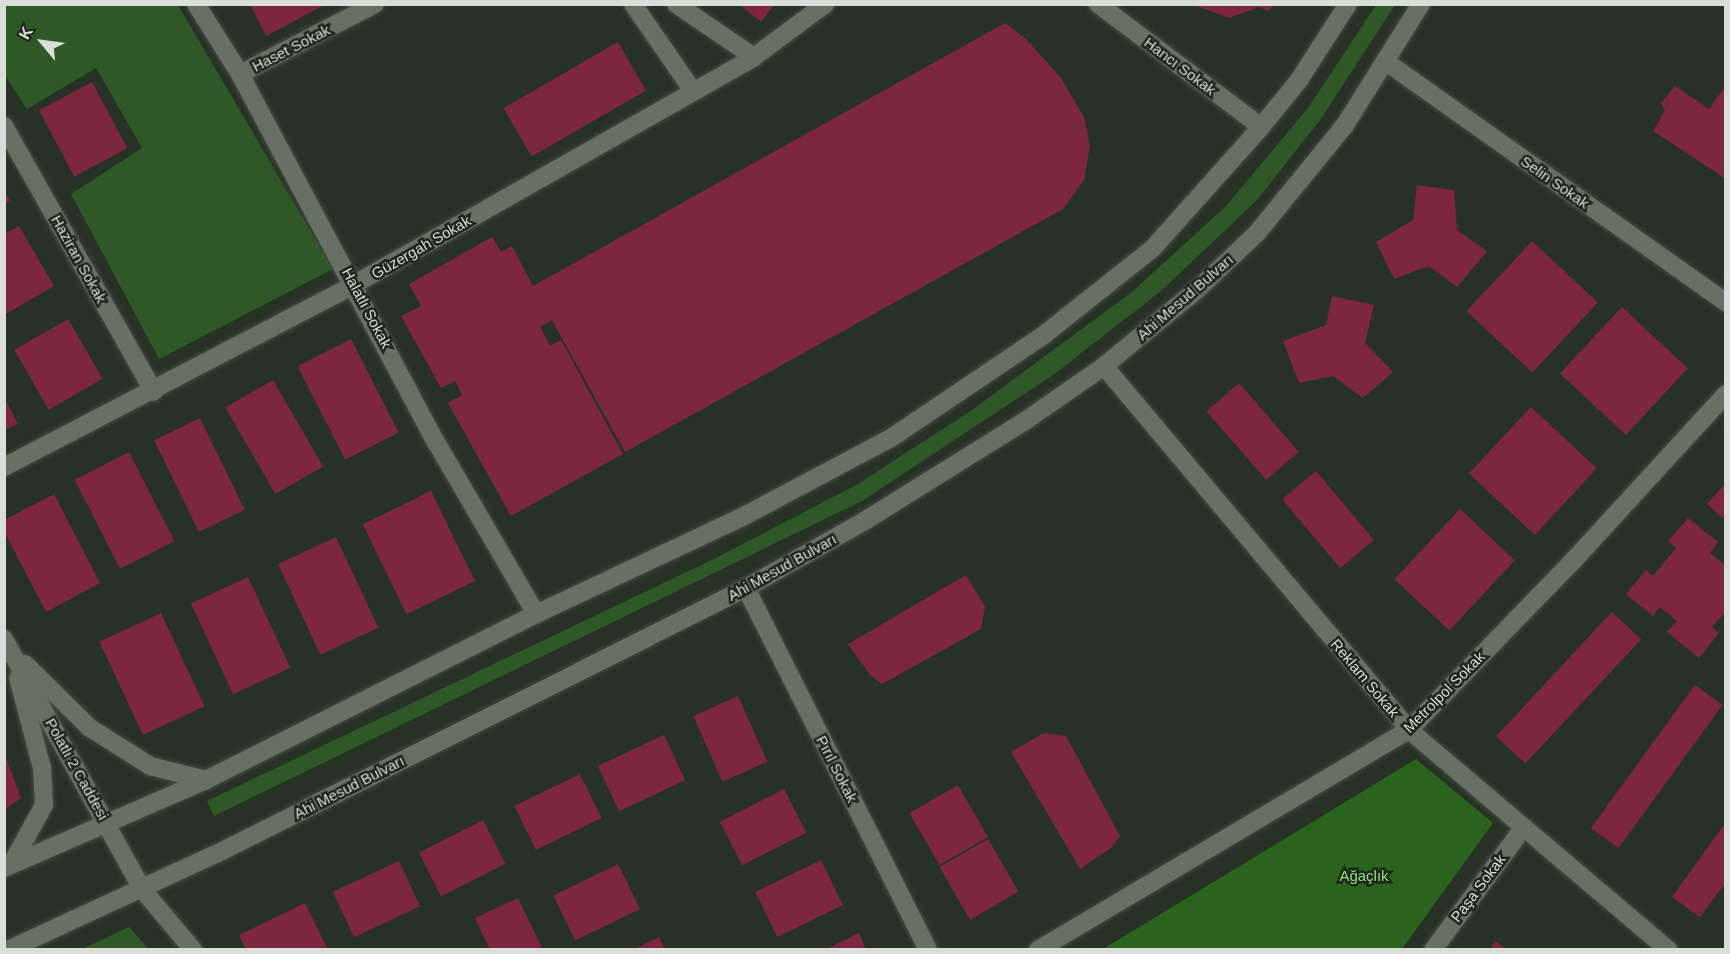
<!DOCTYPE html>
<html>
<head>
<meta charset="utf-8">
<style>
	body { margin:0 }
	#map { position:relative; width:1730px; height:954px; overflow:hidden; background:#273125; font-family:Arial,sans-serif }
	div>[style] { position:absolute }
	.green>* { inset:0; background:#2f5827 }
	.forest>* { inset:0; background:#29631c }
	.building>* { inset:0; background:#7d273f; transform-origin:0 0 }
	.roads { filter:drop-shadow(0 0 2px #444c43) drop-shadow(0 0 2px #444c43) }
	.street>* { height:18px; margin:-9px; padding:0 9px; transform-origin:9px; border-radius:9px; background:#667163 }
	.secondary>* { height:18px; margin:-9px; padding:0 9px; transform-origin:9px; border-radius:9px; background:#667163 }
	span { translate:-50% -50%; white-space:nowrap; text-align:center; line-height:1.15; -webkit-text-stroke:5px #1d271b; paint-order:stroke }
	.street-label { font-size:15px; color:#d9dfd8 }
	.park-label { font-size:15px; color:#93e283 }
	.frame { position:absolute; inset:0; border:6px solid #d9dfd8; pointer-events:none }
	.north { position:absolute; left:12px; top:12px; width:60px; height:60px; -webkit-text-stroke:4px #1d271b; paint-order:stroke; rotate:299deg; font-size:16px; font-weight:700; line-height:24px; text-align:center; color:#d9dfd8 }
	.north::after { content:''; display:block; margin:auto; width:21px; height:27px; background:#d9dfd8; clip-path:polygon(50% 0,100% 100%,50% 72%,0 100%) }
</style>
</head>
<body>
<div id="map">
	<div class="green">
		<div style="clip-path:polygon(4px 5px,178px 5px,333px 269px,159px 359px,71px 194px,142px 148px,96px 68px,27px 109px,5px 75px)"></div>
		<div style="clip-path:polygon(1376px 5px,1395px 5px,1320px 120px,1257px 200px,1161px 291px,1053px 375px,862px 501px,214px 816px,207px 801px,714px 559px,858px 484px,972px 410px,1132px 292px,1226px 206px,1308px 108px)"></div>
		<div style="clip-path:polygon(129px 927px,149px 949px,82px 949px)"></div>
	</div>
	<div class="forest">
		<div style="clip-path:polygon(1416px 759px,1493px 823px,1402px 949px,1103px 949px)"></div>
	</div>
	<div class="building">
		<div style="clip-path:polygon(250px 4px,326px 4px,266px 36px)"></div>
		<div style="clip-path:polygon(739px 4px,775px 4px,761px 22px)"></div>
		<div style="clip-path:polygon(1274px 4px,1269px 11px,1259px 7px,1229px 18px,1194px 5px)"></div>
		<div style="clip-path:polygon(1005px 23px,1027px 40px,1061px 78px,1084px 117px,1090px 145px,1084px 180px,1063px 209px,625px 452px,552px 320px,540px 327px,550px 346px,561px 340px,623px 454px,511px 516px,448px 403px,462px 395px,455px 381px,441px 388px,401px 316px,421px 306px,409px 284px,492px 237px,501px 252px,512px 246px,533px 286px)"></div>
		<div style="left:618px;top:42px;width:56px;height:132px;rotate:60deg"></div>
		<div style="left:92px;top:82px;width:75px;height:60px;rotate:62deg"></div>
		<div style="clip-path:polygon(1726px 85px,1726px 179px,1653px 131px,1665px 110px,1661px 103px,1675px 86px,1709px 109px)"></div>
		<div style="clip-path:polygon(1417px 185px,1454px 190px,1457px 230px,1487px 251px,1457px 287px,1429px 266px,1394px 279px,1376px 242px,1413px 220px)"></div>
		<div style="clip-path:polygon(4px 190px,10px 201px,4px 204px)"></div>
		<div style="clip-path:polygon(19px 226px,54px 286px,4px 315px,4px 234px)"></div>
		<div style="left:1532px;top:241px;width:90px;height:96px;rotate:43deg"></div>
		<div style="clip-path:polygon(1332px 296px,1374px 305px,1365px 343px,1393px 372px,1363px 398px,1333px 376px,1299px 383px,1283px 341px,1326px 325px)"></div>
		<div style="left:1622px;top:307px;width:90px;height:91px;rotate:43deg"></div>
		<div style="left:68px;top:319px;width:69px;height:62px;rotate:60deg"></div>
		<div style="left:351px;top:339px;width:105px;height:60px;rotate:63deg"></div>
		<div style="left:273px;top:380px;width:100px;height:55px;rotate:60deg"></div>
		<div style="left:1239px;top:383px;width:91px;height:43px;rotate:49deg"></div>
		<div style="clip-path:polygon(4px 397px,18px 424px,4px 430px)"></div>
		<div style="left:1531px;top:407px;width:90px;height:91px;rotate:43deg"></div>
		<div style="left:200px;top:418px;width:102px;height:51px;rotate:64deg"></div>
		<div style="left:129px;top:452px;width:100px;height:61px;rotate:63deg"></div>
		<div style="left:1316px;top:471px;width:90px;height:44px;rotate:50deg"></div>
		<div style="clip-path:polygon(1726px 483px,1726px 521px,1707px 504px)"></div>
		<div style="left:431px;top:491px;width:100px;height:76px;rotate:64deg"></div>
		<div style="clip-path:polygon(54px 494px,100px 583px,46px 612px,4px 531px,4px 520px)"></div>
		<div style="left:1460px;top:509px;width:75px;height:96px;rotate:43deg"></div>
		<div style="clip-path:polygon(1688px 518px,1718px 542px,1710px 553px,1726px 566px,1726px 611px,1712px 627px,1719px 633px,1699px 658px,1667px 632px,1677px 621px,1660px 607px,1653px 616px,1626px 594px,1646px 570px,1653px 576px,1676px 548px,1668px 541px)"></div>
		<div style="left:336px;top:537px;width:100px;height:64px;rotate:65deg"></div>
		<div style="clip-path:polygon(966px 575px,985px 607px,981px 629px,882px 684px,870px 675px,848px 644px)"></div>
		<div style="left:248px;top:577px;width:100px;height:63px;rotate:65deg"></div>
		<div style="left:1612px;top:612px;width:40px;height:170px;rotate:43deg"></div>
		<div style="left:161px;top:613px;width:103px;height:68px;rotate:65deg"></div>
		<div style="left:1695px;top:685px;width:34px;height:177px;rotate:36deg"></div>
		<div style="left:738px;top:696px;width:72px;height:49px;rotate:66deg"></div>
		<div style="clip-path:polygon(1044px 733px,1066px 736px,1120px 836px,1111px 848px,1080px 869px,1011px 752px)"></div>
		<div style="left:664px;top:735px;width:50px;height:73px;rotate:65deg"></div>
		<div style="clip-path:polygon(5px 755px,21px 798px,4px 810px,4px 755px)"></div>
		<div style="left:580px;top:774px;width:49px;height:73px;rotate:64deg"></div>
		<div style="left:958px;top:785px;width:60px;height:56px;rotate:60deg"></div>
		<div style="left:784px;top:789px;width:49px;height:72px;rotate:63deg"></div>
		<div style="left:483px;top:820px;width:49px;height:72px;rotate:63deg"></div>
		<div style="clip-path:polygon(1726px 822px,1726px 882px,1700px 917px,1672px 897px)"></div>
		<div style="left:988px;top:839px;width:61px;height:56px;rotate:60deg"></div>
		<div style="left:821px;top:860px;width:50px;height:73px;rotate:64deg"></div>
		<div style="left:399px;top:861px;width:50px;height:73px;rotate:65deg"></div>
		<div style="left:618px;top:864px;width:50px;height:72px;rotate:64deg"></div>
		<div style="clip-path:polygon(518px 898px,543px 950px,490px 950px,475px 918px)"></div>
		<div style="clip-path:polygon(305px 903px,327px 948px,246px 950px,239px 935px)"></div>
		<div style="clip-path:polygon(859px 933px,866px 950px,825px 950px)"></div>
		<div style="clip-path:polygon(659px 937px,665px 950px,633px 950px)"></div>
		<div style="clip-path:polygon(1495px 941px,1508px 950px,1490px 950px)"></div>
	</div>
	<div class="roads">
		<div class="street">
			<div style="left:196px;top:4px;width:83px;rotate:57.8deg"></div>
			<div style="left:240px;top:74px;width:417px;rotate:62deg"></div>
			<div style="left:436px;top:442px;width:199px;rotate:59.8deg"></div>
			<div style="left:633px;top:4px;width:106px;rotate:55.4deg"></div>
			<div style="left:676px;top:4px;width:94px;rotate:34.2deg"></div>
			<div style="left:1098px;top:4px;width:204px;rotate:37deg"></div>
			<div style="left:1385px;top:61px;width:418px;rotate:35.3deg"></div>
			<div style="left:240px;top:74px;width:152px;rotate:-27.4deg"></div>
			<div style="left:4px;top:126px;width:305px;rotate:60.6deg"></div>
			<div style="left:1104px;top:366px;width:475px;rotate:50deg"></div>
			<div style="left:1409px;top:730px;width:340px;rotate:40.3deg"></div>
			<div style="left:4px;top:467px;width:396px;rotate:-27.5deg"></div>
			<div style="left:355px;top:284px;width:459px;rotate:-29.6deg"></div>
			<div style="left:754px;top:57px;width:89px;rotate:-36.7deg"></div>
			<div style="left:746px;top:588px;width:405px;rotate:63.3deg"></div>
			<div style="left:142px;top:889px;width:80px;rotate:50.1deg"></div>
			<div style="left:1038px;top:950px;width:431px;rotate:-30.7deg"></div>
			<div style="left:1409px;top:730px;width:234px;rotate:-45.9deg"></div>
			<div style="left:1572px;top:562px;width:228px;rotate:-47.5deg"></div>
			<div style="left:1433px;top:950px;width:153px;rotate:-53.5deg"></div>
		</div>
		<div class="secondary">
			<div style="left:4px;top:639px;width:286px;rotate:61.1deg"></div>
			<div style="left:25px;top:664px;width:91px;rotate:44.6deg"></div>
			<div style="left:90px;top:728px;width:71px;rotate:32.3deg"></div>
			<div style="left:150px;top:766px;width:58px;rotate:14deg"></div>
			<div style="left:11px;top:865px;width:68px;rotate:-61.2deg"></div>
			<div style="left:44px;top:805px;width:37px;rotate:-93deg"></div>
			<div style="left:42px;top:768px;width:93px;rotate:-104.9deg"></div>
			<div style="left:4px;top:868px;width:220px;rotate:-23.5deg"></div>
			<div style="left:206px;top:780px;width:369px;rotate:-26.7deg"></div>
			<div style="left:536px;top:614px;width:230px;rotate:-25.2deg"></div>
			<div style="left:744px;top:516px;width:166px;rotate:-28deg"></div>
			<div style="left:891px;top:438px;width:186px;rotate:-34deg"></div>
			<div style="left:1045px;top:334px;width:138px;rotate:-38.5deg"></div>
			<div style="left:1153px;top:248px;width:162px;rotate:-48.2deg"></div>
			<div style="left:1261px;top:127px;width:60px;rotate:-51deg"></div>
			<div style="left:1299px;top:80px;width:90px;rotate:-57.2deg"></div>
			<div style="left:8px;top:950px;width:229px;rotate:-24.8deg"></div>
			<div style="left:216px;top:854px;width:593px;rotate:-26.65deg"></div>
			<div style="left:746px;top:588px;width:138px;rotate:-29.5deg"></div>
			<div style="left:866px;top:520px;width:187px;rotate:-31.9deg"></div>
			<div style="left:1025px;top:421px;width:96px;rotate:-34.8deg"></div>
			<div style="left:1104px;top:366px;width:123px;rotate:-39.4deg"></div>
			<div style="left:1199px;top:288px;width:80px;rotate:-43.5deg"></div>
			<div style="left:1257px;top:233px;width:139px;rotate:-50.8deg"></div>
			<div style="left:1345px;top:125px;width:143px;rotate:-57.9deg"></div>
		</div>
	</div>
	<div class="street-label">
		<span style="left:291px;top:48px;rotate:-27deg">Haset Sokak</span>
		<span style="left:1180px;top:66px;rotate:37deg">Hancı Sokak</span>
		<span style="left:1555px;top:182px;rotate:35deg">Selin Sokak</span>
		<span style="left:421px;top:247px;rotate:-30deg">Güzergah Sokak</span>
		<span style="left:79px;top:259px;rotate:61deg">Haziran Sokak</span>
		<span style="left:1185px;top:297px;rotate:-41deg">Ahi Mesud Bulvarı</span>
		<span style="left:367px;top:308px;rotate:62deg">Halatlı Sokak</span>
		<span style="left:782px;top:567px;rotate:-29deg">Ahi Mesud Bulvarı</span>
		<span style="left:1365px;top:678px;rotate:50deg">Reklam Sokak</span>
		<span style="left:1444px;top:692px;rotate:-45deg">Metrolpol Sokak</span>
		<span style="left:77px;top:769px;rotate:61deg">Polatlı 2 Caddesi</span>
		<span style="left:837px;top:769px;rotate:63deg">Pırıl Sokak</span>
		<span style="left:349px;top:787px;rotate:-27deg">Ahi Mesud Bulvarı</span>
		<span style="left:1478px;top:888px;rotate:-53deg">Paşa Sokak</span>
	</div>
	<div class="park-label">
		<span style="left:1364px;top:876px">Ağaçlık</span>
	</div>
	<div class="frame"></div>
	<div class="north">K</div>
</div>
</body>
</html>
